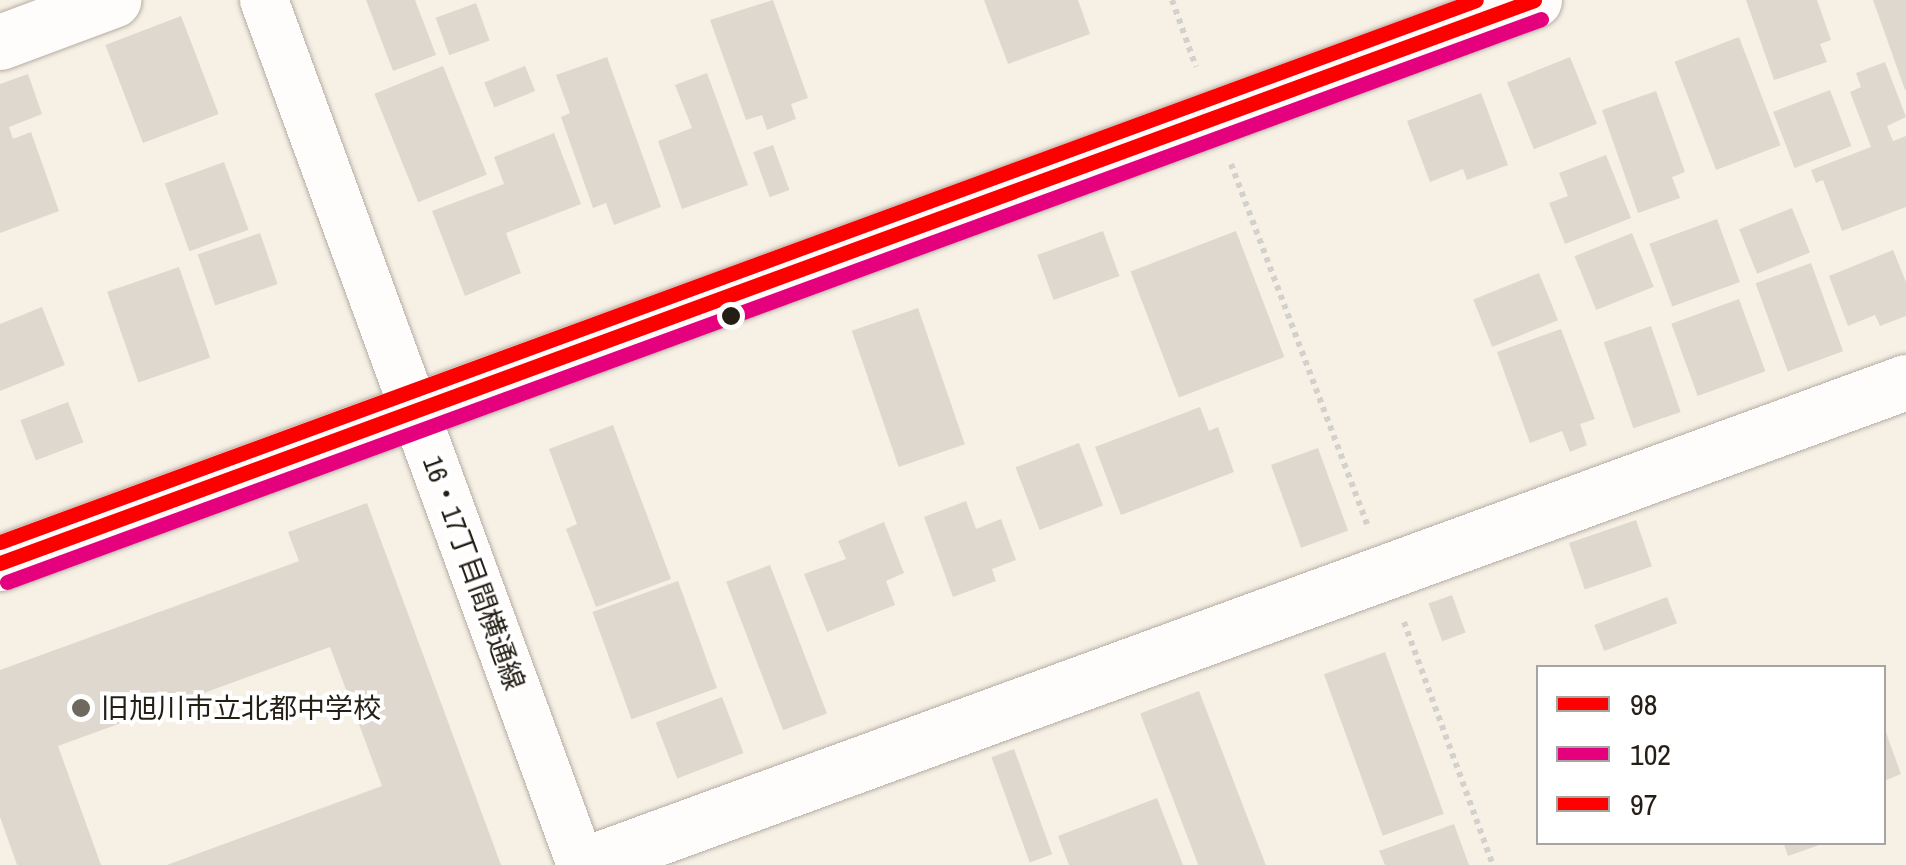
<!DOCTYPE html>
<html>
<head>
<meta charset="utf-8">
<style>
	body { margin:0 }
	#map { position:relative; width:1906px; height:865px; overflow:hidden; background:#f7f0e5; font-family:"Archivo Narrow","Noto Sans JP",sans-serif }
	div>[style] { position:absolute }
	.building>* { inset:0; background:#dfd8ce; transform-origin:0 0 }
	.path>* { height:6px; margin-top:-3px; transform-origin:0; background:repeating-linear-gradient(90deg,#d3d1cd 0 5px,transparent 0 10px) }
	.roads { filter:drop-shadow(0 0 2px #b4ada4) drop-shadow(0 0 2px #b4ada4) }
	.minor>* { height:48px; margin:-24px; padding:0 24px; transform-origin:24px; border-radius:24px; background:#fefdfb }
	.tertiary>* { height:55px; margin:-27.5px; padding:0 27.5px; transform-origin:27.5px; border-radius:27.5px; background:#fefdfb }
	.bus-1>* { height:15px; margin:-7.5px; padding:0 7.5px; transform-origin:7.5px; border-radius:7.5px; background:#f00 }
	.bus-2>* { height:15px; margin:-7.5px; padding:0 7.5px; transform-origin:7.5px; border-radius:7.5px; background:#e5007d }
	.bus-3>* { height:15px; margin:-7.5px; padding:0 7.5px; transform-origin:7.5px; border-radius:7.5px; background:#f00 }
	.dots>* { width:28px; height:28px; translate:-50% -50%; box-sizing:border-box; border:5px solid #fff; border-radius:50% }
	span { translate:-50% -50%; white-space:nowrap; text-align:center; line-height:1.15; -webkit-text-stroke:8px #fff; paint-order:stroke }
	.street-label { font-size:28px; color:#241e15 }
	.poi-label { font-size:28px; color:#241e15 }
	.left { translate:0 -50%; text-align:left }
	.legend { position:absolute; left:1536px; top:665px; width:350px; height:180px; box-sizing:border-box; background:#fff; border:2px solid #a7a5a1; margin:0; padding:12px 18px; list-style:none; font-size:30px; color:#241e15 }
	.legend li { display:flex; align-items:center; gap:20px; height:50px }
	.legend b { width:50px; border:2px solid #a7a5a1 }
</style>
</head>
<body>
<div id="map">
	<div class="building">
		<div style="clip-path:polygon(366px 0,415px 0,436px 55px,393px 71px)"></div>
		<div style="clip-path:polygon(773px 0,808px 98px,791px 104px,796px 119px,767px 130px,762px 115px,746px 120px,710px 20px)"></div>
		<div style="clip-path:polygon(984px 0,1078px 0,1090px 34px,1008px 64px)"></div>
		<div style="clip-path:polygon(1746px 0,1817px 0,1831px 40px,1820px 44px,1827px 62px,1774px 80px)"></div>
		<div style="clip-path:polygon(1873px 0,1906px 0,1906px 90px,1905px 90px)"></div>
		<div style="left:476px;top:3px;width:40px;height:43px;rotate:70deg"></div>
		<div style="left:181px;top:16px;width:105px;height:81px;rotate:69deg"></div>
		<div style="left:1739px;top:37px;width:116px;height:69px;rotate:69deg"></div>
		<div style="clip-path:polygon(607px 57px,661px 207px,614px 225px,606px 203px,593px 208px,561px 117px,570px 113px,556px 75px)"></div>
		<div style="left:1570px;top:57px;width:72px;height:68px;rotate:68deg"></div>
		<div style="clip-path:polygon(1885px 62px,1906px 117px,1887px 126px,1893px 141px,1906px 136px,1906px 207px,1842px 231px,1823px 180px,1816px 183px,1811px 170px,1871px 147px,1850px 92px,1861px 87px,1856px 73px)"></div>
		<div style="left:443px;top:66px;width:117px;height:74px;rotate:68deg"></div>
		<div style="left:525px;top:66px;width:27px;height:44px;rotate:68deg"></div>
		<div style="clip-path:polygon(707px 73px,748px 185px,682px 209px,658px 141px,692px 128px,675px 85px)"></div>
		<div style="clip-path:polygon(28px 74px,42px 114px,9px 127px,13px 139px,31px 132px,59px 211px,0 233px,0 84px)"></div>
		<div style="left:1830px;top:90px;width:60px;height:61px;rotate:69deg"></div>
		<div style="clip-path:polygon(1656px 91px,1685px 172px,1672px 177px,1680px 198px,1638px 213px,1602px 110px)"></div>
		<div style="clip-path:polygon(1481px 93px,1508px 165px,1467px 180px,1463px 169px,1430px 182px,1407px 121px)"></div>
		<div style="clip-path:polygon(554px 133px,581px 204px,506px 233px,521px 273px,465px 296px,432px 211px,504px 184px,494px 157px)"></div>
		<div style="left:773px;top:145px;width:48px;height:21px;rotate:70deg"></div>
		<div style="clip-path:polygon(1606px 155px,1631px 218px,1565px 244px,1549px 203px,1568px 196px,1559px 173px)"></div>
		<div style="left:224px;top:162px;width:72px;height:63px;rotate:70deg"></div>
		<div style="left:1792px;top:208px;width:48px;height:57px;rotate:68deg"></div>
		<div style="left:1717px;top:219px;width:67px;height:72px;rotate:70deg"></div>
		<div style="left:1103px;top:231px;width:48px;height:70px;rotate:70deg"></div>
		<div style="left:1236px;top:231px;width:135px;height:113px;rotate:69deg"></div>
		<div style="left:260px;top:233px;width:54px;height:66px;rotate:71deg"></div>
		<div style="left:1632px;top:233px;width:58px;height:62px;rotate:68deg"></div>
		<div style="clip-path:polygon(1893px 250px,1906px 282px,1906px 316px,1880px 326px,1875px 315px,1848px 326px,1829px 276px)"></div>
		<div style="left:1811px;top:263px;width:94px;height:59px;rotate:70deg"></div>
		<div style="left:179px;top:267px;width:96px;height:76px;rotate:71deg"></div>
		<div style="left:1539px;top:273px;width:51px;height:71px;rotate:68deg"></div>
		<div style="left:1739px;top:299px;width:77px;height:72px;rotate:70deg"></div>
		<div style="clip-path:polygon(42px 307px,65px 365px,0 391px,0 324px)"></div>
		<div style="left:918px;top:308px;width:144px;height:70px;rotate:71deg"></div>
		<div style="left:1651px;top:326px;width:91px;height:50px;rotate:71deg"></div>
		<div style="clip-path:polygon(1561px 329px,1595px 419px,1580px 424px,1587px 445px,1570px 452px,1562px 431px,1530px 443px,1497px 352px)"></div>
		<div style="left:68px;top:402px;width:43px;height:51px;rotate:69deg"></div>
		<div style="clip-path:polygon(1200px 407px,1209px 431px,1218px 427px,1234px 472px,1121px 515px,1095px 447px)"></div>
		<div style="clip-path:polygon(613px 425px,671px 579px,596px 607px,566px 529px,577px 524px,549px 449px)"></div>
		<div style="left:1079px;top:443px;width:67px;height:68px;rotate:69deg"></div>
		<div style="left:1318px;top:448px;width:88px;height:50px;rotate:70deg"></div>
		<div style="clip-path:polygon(966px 501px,976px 529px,1001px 519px,1016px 560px,992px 569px,996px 581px,953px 597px,924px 517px)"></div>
		<div style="clip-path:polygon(367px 503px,501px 865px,167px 865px,382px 786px,330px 647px,58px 746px,101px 865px,17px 865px,0 817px,0 670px,299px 561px,288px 532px)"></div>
		<div style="left:1636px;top:520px;width:49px;height:71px;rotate:71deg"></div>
		<div style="clip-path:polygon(884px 522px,904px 573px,886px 581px,895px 605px,827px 632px,804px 574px,846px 559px,838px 541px)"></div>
		<div style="left:770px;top:565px;width:159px;height:47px;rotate:69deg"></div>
		<div style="left:678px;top:581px;width:114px;height:91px;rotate:70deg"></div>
		<div style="left:1452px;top:595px;width:40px;height:25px;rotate:70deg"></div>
		<div style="left:1667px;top:597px;width:28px;height:78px;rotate:69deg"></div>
		<div style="left:1385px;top:652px;width:172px;height:65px;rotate:70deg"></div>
		<div style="left:1199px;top:691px;width:186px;height:63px;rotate:69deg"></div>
		<div style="left:722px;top:697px;width:60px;height:71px;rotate:69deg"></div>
		<div style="clip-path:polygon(1884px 727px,1901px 774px,1884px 781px)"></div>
		<div style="left:1014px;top:749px;width:112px;height:24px;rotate:70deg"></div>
		<div style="clip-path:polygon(1157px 798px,1183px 865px,1069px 865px,1058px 836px)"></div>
		<div style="clip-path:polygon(1454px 824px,1469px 865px,1385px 865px,1379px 851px)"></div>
		<div style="clip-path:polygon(1783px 842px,1825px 842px,1825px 843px,1788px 856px)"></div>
	</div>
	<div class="path">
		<div style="left:1172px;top:0;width:71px;rotate:70.3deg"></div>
		<div style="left:1231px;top:164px;width:387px;rotate:69.3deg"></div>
		<div style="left:1404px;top:622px;width:259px;rotate:69.9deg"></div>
	</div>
	<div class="roads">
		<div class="minor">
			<div style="left:264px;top:0;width:921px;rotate:69.87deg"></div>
		</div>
		<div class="tertiary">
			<div style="left:0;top:42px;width:121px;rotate:-20.4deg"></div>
			<div style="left:0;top:563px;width:1634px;rotate:-20.15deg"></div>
			<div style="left:583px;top:865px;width:1408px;rotate:-20.06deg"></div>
		</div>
	</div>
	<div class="bus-1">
		<div style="left:0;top:563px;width:1634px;rotate:-20.15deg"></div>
	</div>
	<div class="bus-2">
		<div style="left:7px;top:582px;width:1634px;rotate:-20.15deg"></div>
	</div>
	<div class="bus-3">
		<div style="left:0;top:542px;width:1572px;rotate:-20.16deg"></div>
	</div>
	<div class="dots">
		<div style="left:731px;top:316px;background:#241e15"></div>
		<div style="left:81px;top:708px;background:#6e685e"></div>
	</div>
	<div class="street-label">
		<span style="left:474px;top:573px;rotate:70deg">16・17丁目間横通線</span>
	</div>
	<div class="poi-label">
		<span class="left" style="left:101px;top:708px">旧旭川市立北都中学校</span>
	</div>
	<ul class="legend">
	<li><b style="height:12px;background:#f00"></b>98</li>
	<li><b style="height:12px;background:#e5007d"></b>102</li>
	<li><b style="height:12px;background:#f00"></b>97</li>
	</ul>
</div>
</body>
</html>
